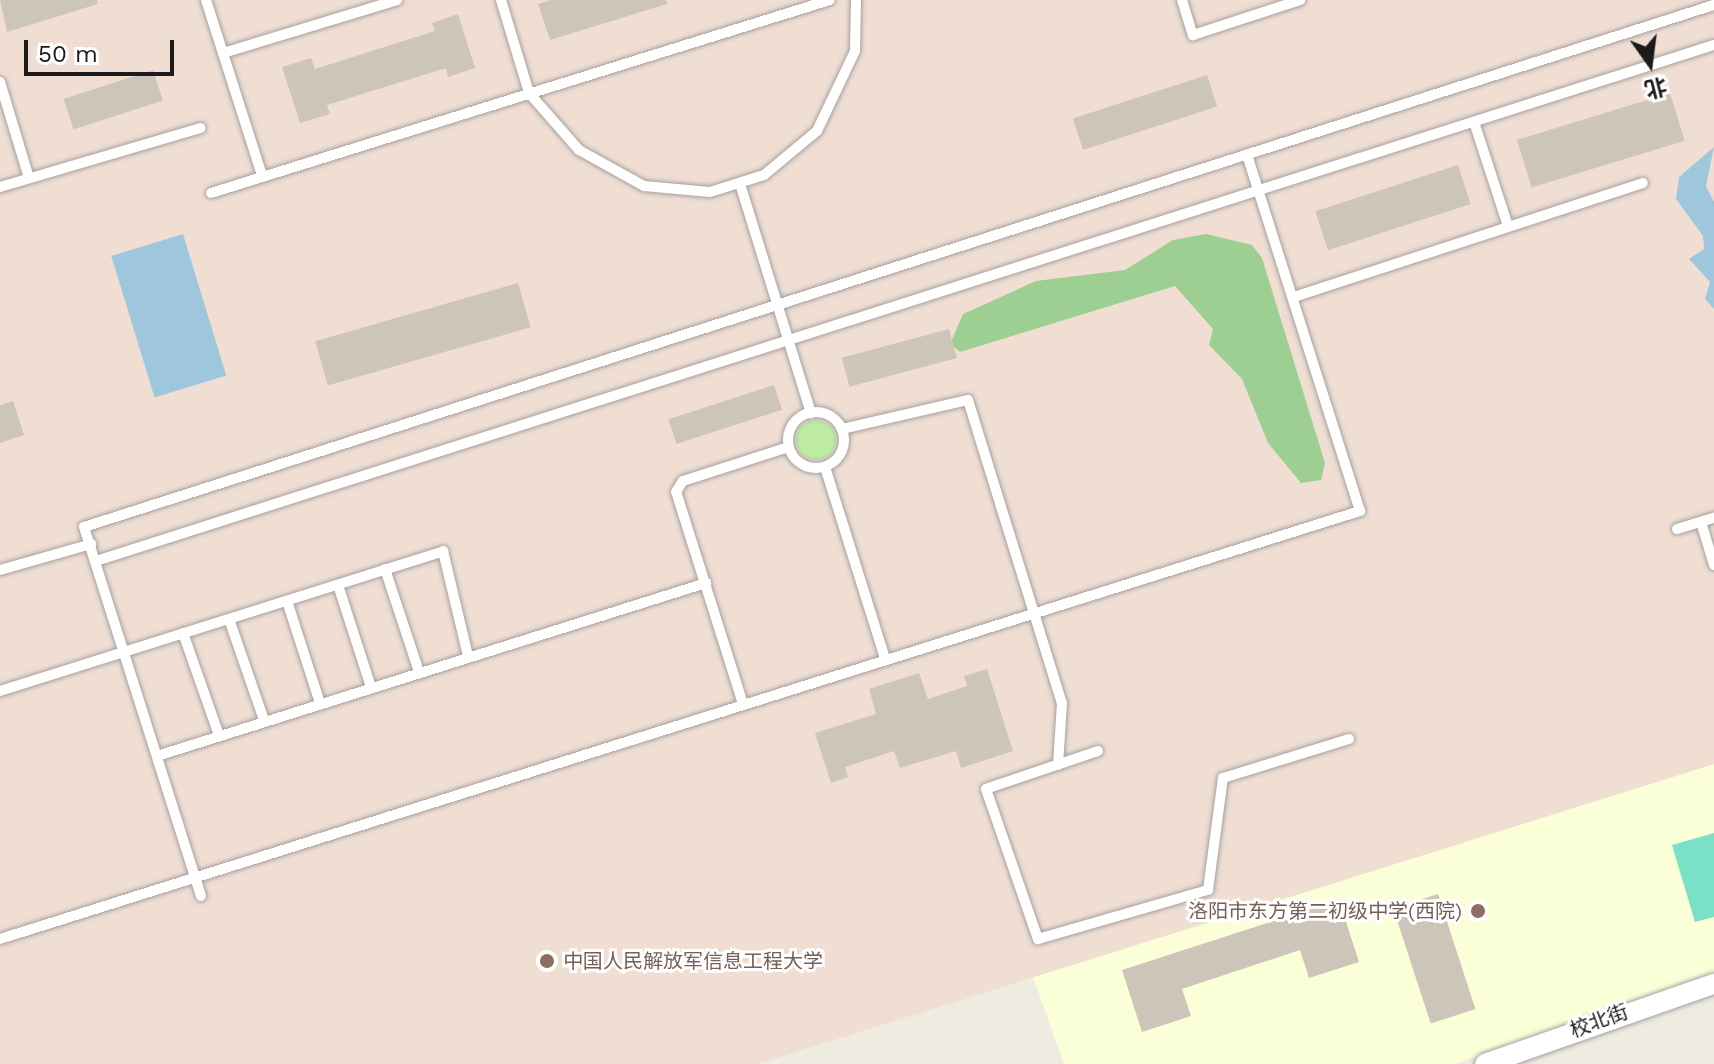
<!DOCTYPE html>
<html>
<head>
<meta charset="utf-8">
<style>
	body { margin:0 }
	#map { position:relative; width:1714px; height:1064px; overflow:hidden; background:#eeebe0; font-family:"Work Sans","Noto Sans SC",sans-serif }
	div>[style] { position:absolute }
	.education>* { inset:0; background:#faffd8 }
	.military>* { inset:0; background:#f1ded2 }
	.grass>* { inset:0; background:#bdeba3 }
	.round { border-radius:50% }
	.forest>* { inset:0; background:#9dcf93 }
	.pitch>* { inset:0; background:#7ae1c7 }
	.water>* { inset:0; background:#9ec7de; transform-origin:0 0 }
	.building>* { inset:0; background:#cdc5b9; transform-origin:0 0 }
	.roads { filter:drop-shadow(0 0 2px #a2a2a2) drop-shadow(0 0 2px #a2a2a2) }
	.service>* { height:10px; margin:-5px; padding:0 5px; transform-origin:5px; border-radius:5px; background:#fff }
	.service>.ring { margin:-5px; padding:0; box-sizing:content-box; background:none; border:10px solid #fff; border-radius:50% }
	.minor>* { height:20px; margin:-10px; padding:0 10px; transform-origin:10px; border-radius:10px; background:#fff }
	.dots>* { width:22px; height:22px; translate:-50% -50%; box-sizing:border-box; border:4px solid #fff; border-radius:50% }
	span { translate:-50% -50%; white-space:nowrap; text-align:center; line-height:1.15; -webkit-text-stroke:6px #fff; paint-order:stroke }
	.education-label { font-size:20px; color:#785e54 }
	.right { translate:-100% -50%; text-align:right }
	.left { translate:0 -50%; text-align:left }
	.street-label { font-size:20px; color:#1b1b1b }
	.north { position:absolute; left:1610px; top:24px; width:80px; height:80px; -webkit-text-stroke:6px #fff; paint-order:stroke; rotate:166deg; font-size:22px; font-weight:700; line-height:32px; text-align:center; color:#1b1b1b }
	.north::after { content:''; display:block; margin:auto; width:28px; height:36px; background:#1b1b1b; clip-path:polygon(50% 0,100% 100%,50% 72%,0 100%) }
	.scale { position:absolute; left:24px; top:40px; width:150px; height:36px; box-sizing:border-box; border:4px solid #1b1b1b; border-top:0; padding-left:10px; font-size:24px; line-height:28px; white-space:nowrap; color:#1b1b1b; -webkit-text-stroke:6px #fff; paint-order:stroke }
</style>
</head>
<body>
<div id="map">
	<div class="education">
		<div style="clip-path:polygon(1714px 764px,1714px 974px,1455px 1064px,1064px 1064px,1033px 977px)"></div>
	</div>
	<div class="military">
		<div style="clip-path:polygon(0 0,1714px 0,1714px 764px,757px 1064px,0 1064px)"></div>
	</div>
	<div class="grass">
		<div class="round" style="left:796px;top:420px;width:40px;height:40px"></div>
	</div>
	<div class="forest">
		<div style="clip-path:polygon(1206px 234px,1252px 245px,1262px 258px,1325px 463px,1321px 480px,1301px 483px,1268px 443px,1242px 379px,1209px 345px,1213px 329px,1175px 286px,960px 352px,950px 344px,963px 314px,1036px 281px,1125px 270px,1173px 240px)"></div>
	</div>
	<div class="pitch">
		<div style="clip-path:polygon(1714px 833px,1714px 917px,1695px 922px,1672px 845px)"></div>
	</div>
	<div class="water">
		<div style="clip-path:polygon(1714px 147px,1706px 186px,1714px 202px,1714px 309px,1705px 299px,1710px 282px,1689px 259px,1704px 249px,1703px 236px,1676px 199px,1679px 177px)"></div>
		<div style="left:183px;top:234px;width:148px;height:75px;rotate:73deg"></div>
	</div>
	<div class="building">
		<div style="clip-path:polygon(0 0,97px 0,98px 4px,7px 32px)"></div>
		<div style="clip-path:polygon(551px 0,666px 0,667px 4px,550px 40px,538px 4px)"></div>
		<div style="clip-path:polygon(458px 14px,475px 68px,448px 77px,446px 68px,327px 105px,330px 114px,300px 123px,282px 67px,311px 58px,315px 69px,435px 31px,432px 23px)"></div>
		<div style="left:153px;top:70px;width:32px;height:94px;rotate:72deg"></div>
		<div style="left:1207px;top:75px;width:33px;height:141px;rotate:72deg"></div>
		<div style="left:1670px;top:93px;width:50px;height:160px;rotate:73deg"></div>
		<div style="left:1458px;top:165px;width:41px;height:150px;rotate:72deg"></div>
		<div style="left:518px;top:283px;width:46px;height:211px;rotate:74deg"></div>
		<div style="left:949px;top:329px;width:30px;height:111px;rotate:75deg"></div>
		<div style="left:774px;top:385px;width:26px;height:111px;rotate:72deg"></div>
		<div style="clip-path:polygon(13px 401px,24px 435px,0 443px,0 405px)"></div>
		<div style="clip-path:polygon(987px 669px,1013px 751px,961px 768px,956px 751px,900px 768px,894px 751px,845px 767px,848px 777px,831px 783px,815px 733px,876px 714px,869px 689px,919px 673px,928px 699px,967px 686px,964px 676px)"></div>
		<div style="left:1438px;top:894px;width:121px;height:47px;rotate:72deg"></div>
		<div style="clip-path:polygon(1339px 900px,1359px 962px,1309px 978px,1300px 950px,1182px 989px,1191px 1016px,1142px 1032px,1122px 970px)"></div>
	</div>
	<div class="roads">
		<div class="service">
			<div style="left:206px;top:0;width:185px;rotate:72.3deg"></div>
			<div style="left:501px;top:0;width:97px;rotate:73.2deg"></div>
			<div style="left:529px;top:93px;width:76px;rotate:48.7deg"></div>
			<div style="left:579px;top:150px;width:74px;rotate:29deg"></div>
			<div style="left:644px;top:186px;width:66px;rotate:5.2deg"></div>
			<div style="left:710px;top:192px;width:57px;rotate:-17.5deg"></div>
			<div style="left:764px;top:175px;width:69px;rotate:-39.7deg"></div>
			<div style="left:817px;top:131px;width:89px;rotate:-64.6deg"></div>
			<div style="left:855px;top:51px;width:51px;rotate:-88.9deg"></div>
			<div style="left:1182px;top:0;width:37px;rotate:73deg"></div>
			<div style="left:1193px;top:35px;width:113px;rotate:-18.1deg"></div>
			<div style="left:223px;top:53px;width:182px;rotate:-16.9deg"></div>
			<div style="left:0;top:82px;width:100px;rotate:73.2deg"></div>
			<div style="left:1474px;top:122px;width:109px;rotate:71.9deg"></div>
			<div style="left:0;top:187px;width:209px;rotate:-16.4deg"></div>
			<div style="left:741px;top:187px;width:237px;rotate:72.8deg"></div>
			<div style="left:211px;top:193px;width:648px;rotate:-17.32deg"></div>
			<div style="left:1294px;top:297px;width:367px;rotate:-18.1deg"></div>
			<div class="ring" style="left:788px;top:412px;width:46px;height:46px"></div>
			<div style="left:842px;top:429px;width:129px;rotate:-13deg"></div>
			<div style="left:968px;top:400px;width:317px;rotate:72.8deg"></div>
			<div style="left:1062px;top:703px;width:62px;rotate:93.7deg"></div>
			<div style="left:825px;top:467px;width:201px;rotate:72.6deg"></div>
			<div style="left:1701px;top:522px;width:45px;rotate:73.2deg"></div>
			<div style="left:1677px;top:529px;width:39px;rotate:-17deg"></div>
			<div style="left:96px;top:561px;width:1698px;rotate:-17.69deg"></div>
			<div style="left:385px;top:569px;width:108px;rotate:71.7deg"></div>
			<div style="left:0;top:570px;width:95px;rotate:-15.9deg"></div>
			<div style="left:338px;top:585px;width:107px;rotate:72.1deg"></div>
			<div style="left:287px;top:601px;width:107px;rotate:72.1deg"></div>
			<div style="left:229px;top:619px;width:107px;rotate:70.9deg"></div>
			<div style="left:183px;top:633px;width:108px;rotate:70.6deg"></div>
			<div style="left:0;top:691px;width:465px;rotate:-17.5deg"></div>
			<div style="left:443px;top:551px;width:108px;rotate:76.6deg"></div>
			<div style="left:743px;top:704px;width:222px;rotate:-107.5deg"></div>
			<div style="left:676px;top:492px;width:13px;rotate:-58deg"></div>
			<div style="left:683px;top:481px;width:111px;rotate:-17.8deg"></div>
			<div style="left:1098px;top:751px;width:118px;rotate:161.3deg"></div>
			<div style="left:986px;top:789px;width:159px;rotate:70.9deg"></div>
			<div style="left:1038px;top:939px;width:177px;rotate:-16.1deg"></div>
			<div style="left:1208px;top:890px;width:113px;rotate:-82.4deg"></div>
			<div style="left:1223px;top:778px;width:132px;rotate:-17.2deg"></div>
			<div style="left:157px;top:756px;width:576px;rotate:-17.49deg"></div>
			<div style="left:201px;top:896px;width:387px;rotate:-107.6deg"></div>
			<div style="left:84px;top:527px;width:1712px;rotate:-17.76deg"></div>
			<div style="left:0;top:939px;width:1426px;rotate:-17.47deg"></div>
			<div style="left:1360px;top:511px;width:374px;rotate:-107.6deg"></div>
		</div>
		<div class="minor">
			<div style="left:1485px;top:1064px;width:243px;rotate:-19.3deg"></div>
		</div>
	</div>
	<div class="dots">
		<div style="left:1478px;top:911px;background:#8d6e63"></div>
		<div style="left:547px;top:961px;background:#8d6e63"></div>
	</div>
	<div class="education-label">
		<span class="right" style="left:1462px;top:911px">洛阳市东方第二初级中学(西院)</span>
		<span class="left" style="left:563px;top:961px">中国人民解放军信息工程大学</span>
	</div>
	<div class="street-label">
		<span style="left:1599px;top:1021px;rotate:-20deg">校北街</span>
	</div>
	<div class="north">北</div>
	<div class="scale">50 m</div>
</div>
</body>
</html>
